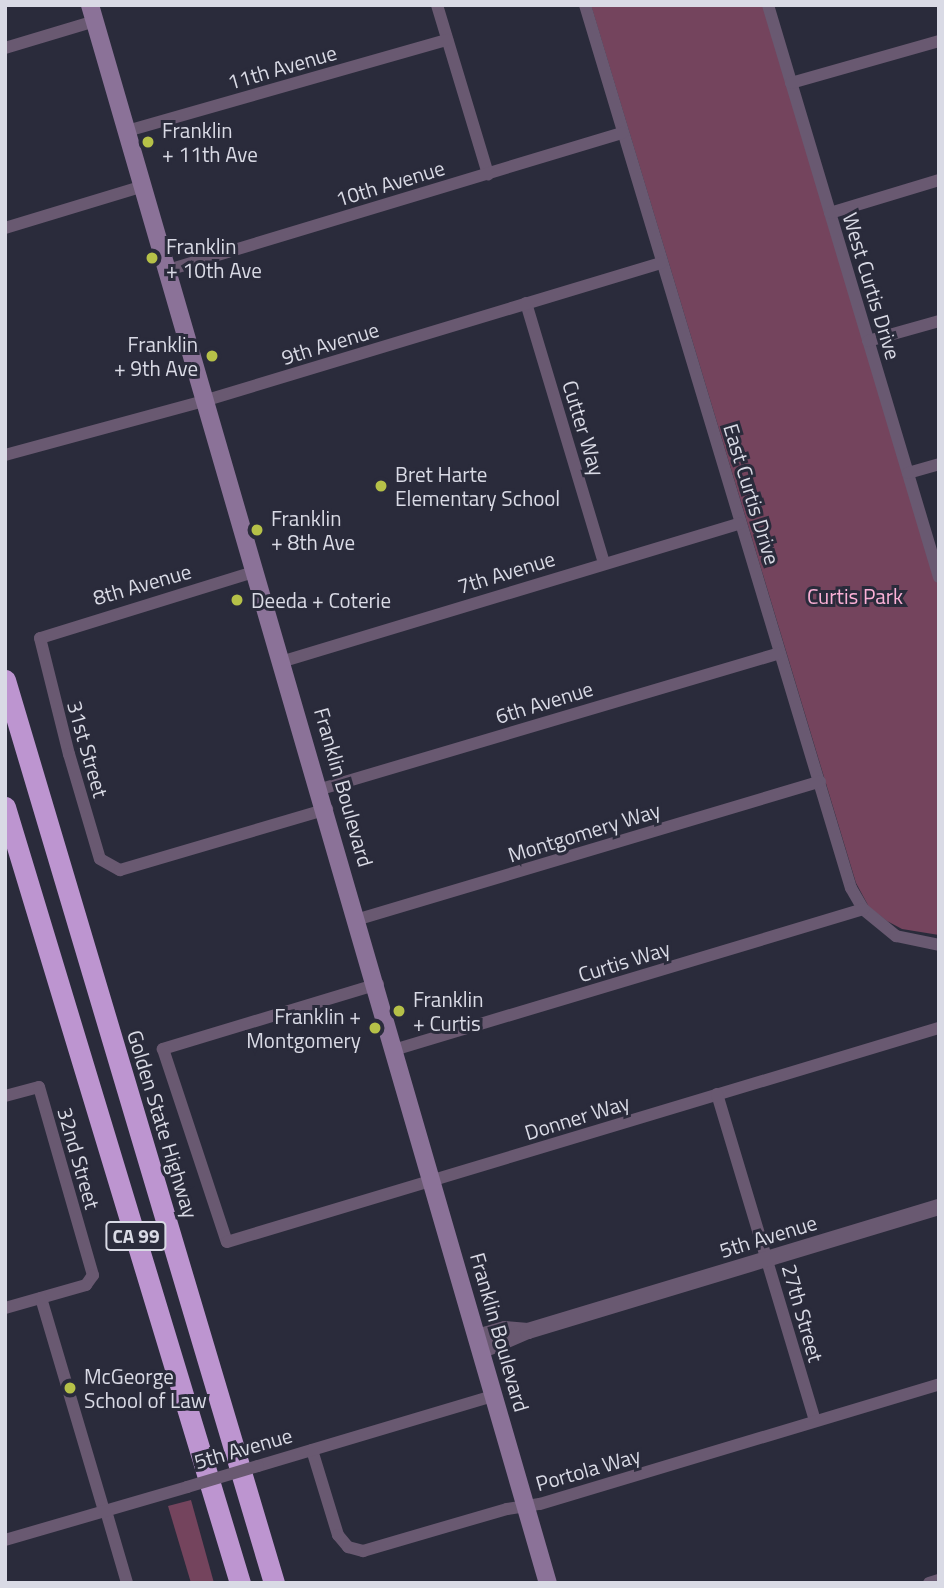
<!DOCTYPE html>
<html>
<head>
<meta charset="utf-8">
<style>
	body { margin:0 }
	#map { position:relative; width:944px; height:1588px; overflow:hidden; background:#2a2b3b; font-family:"Titillium Web",sans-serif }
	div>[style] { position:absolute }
	.green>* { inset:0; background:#74445d }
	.minor>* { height:12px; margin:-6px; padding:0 6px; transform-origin:6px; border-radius:6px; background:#695971 }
	.tertiary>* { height:16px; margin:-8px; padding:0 8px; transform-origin:8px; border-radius:8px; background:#695971 }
	.secondary>* { height:18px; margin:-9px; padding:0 9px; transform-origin:9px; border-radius:9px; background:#8b7298 }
	.motorway>* { height:21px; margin:-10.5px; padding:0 10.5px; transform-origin:10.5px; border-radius:10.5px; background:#bd95d0 }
	.minor-bridge>* { height:12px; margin:-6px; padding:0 6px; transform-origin:6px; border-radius:6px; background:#695971 }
	.dots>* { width:19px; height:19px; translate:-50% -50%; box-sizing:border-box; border:4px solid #2a2b3b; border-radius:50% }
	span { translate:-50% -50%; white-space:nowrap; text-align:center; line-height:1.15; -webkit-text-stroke:6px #2a2b3b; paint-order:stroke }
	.shield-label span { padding:2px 5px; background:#2a2b3b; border:2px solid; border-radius:5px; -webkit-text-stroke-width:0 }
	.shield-label { font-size:19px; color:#d9dae5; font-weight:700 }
	.street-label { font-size:21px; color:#d9dae5 }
	.poi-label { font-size:21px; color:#d9dae5 }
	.left { translate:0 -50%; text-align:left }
	.right { translate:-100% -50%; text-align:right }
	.park-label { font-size:21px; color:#fcb1d7 }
	.frame { position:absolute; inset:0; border:7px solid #d9dae5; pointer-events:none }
</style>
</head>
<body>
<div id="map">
	<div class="green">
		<div style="clip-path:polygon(591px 5px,763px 5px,939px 589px,939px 935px,902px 929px,887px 921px,869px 907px,856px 883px)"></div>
		<div style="clip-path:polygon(191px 1500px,214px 1583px,191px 1583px,168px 1506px)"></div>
	</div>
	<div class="minor">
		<div style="left:437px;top:5px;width:177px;rotate:73.2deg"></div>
		<div style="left:585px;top:5px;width:922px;rotate:73.24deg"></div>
		<div style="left:851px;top:888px;width:24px;rotate:60deg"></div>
		<div style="left:863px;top:909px;width:43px;rotate:39.3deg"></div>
		<div style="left:896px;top:936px;width:44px;rotate:11.8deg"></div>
		<div style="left:768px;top:5px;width:597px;rotate:73.36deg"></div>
		<div style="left:5px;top:48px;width:94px;rotate:-16.7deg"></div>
		<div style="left:791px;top:83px;width:154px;rotate:-15.8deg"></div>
		<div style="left:127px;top:131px;width:333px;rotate:-15.9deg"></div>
		<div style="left:830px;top:213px;width:114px;rotate:-16.8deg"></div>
		<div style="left:5px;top:228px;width:144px;rotate:-16.9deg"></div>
		<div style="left:168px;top:270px;width:475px;rotate:-16.8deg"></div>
		<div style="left:526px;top:303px;width:271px;rotate:73.3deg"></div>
		<div style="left:868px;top:341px;width:74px;rotate:-15.7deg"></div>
		<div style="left:5px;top:455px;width:209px;rotate:-15.2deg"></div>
		<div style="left:207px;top:400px;width:475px;rotate:-16.8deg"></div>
		<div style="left:908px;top:473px;width:32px;rotate:-16deg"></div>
		<div style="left:257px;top:571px;width:227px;rotate:162.8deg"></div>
		<div style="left:40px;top:638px;width:120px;rotate:76deg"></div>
		<div style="left:69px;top:754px;width:109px;rotate:73.6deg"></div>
		<div style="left:100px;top:859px;width:23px;rotate:29deg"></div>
		<div style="left:120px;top:870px;width:216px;rotate:-16.4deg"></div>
		<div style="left:284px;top:661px;width:476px;rotate:-16.8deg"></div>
		<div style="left:321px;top:789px;width:478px;rotate:-16.5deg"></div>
		<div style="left:359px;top:919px;width:481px;rotate:-16.6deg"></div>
		<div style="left:378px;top:984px;width:225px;rotate:163.2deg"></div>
		<div style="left:163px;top:1049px;width:203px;rotate:71.7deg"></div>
		<div style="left:227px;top:1242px;width:743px;rotate:-16.73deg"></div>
		<div style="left:397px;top:1049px;width:487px;rotate:-16.7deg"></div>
		<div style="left:717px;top:1094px;width:341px;rotate:73.3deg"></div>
		<div style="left:5px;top:1096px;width:35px;rotate:-15deg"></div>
		<div style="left:39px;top:1087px;width:196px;rotate:74deg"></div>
		<div style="left:93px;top:1275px;width:12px;rotate:125deg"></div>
		<div style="left:86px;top:1285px;width:84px;rotate:164.1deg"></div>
		<div style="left:41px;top:1298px;width:222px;rotate:73.5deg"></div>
		<div style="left:312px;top:1450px;width:89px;rotate:73deg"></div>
		<div style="left:338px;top:1535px;width:16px;rotate:50deg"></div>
		<div style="left:348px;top:1547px;width:16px;rotate:15deg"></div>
		<div style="left:363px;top:1551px;width:150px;rotate:-16.3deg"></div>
		<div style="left:507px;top:1509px;width:33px;rotate:-9deg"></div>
		<div style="left:540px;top:1504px;width:417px;rotate:-16.7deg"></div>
		<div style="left:258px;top:1466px;width:245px;rotate:-16.6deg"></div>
		<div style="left:106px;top:1511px;width:75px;rotate:73.7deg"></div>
		<div style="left:5px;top:1540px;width:190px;rotate:-16.2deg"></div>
		<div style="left:929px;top:1583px;width:10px;rotate:-17deg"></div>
	</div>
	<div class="tertiary">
		<div style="left:477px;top:1337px;width:29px;rotate:-16deg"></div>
		<div style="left:505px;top:1329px;width:23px;rotate:5deg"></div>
		<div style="left:481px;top:1351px;width:51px;rotate:-23.1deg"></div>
		<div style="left:528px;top:1331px;width:429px;rotate:-16.8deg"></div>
	</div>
	<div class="secondary">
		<div style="left:90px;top:5px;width:1643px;rotate:73.82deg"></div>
	</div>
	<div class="motorway">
		<div style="left:5px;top:680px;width:942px;rotate:73.41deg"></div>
		<div style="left:5px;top:807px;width:811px;rotate:73.15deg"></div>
	</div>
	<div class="minor-bridge">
		<div style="left:187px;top:1487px;width:74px;rotate:-16.5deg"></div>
	</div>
	<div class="dots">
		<div style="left:148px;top:142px;background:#b6c148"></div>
		<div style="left:152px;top:258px;background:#b6c148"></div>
		<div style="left:212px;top:356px;background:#b6c148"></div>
		<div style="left:381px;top:486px;background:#b6c148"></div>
		<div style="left:257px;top:530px;background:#b6c148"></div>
		<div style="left:237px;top:600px;background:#b6c148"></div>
		<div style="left:399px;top:1011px;background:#b6c148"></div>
		<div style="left:375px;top:1028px;background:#b6c148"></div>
		<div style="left:70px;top:1388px;background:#b6c148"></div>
	</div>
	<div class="shield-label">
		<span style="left:136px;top:1236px">CA 99</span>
	</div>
	<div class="street-label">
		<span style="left:282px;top:67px;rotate:-16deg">11th Avenue</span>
		<span style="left:390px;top:183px;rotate:-17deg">10th Avenue</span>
		<span style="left:872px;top:286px;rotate:73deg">West Curtis Drive</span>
		<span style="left:330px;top:343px;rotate:-17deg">9th Avenue</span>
		<span style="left:584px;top:428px;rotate:73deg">Cutter Way</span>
		<span style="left:752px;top:494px;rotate:73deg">East Curtis Drive</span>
		<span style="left:506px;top:572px;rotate:-17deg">7th Avenue</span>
		<span style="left:142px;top:584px;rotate:-16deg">8th Avenue</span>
		<span style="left:544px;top:702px;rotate:-17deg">6th Avenue</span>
		<span style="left:88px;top:749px;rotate:74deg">31st Street</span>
		<span style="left:344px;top:787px;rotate:74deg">Franklin Boulevard</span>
		<span style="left:584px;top:832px;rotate:-17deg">Montgomery Way</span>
		<span style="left:624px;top:961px;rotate:-17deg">Curtis Way</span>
		<span style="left:577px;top:1117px;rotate:-17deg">Donner Way</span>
		<span style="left:163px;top:1124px;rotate:73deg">Golden State Highway</span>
		<span style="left:79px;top:1158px;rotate:74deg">32nd Street</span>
		<span style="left:768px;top:1236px;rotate:-17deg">5th Avenue</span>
		<span style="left:803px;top:1313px;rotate:74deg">27th Street</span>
		<span style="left:500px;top:1332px;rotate:74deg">Franklin Boulevard</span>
		<span style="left:243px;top:1448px;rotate:-16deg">5th Avenue</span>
		<span style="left:588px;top:1469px;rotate:-16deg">Portola Way</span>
	</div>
	<div class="poi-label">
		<span class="left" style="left:162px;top:142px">Franklin<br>+ 11th Ave</span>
		<span class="left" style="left:166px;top:258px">Franklin<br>+ 10th Ave</span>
		<span class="right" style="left:198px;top:356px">Franklin<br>+ 9th Ave</span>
		<span class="left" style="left:395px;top:486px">Bret Harte<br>Elementary School</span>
		<span class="left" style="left:271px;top:530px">Franklin<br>+ 8th Ave</span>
		<span class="left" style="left:251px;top:600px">Deeda + Coterie</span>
		<span class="left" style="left:413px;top:1011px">Franklin<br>+ Curtis</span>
		<span class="right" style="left:361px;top:1028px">Franklin +<br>Montgomery</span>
		<span class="left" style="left:84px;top:1388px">McGeorge<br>School of Law</span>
	</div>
	<div class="park-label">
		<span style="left:855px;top:596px">Curtis Park</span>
	</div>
	<div class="frame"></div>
</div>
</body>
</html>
